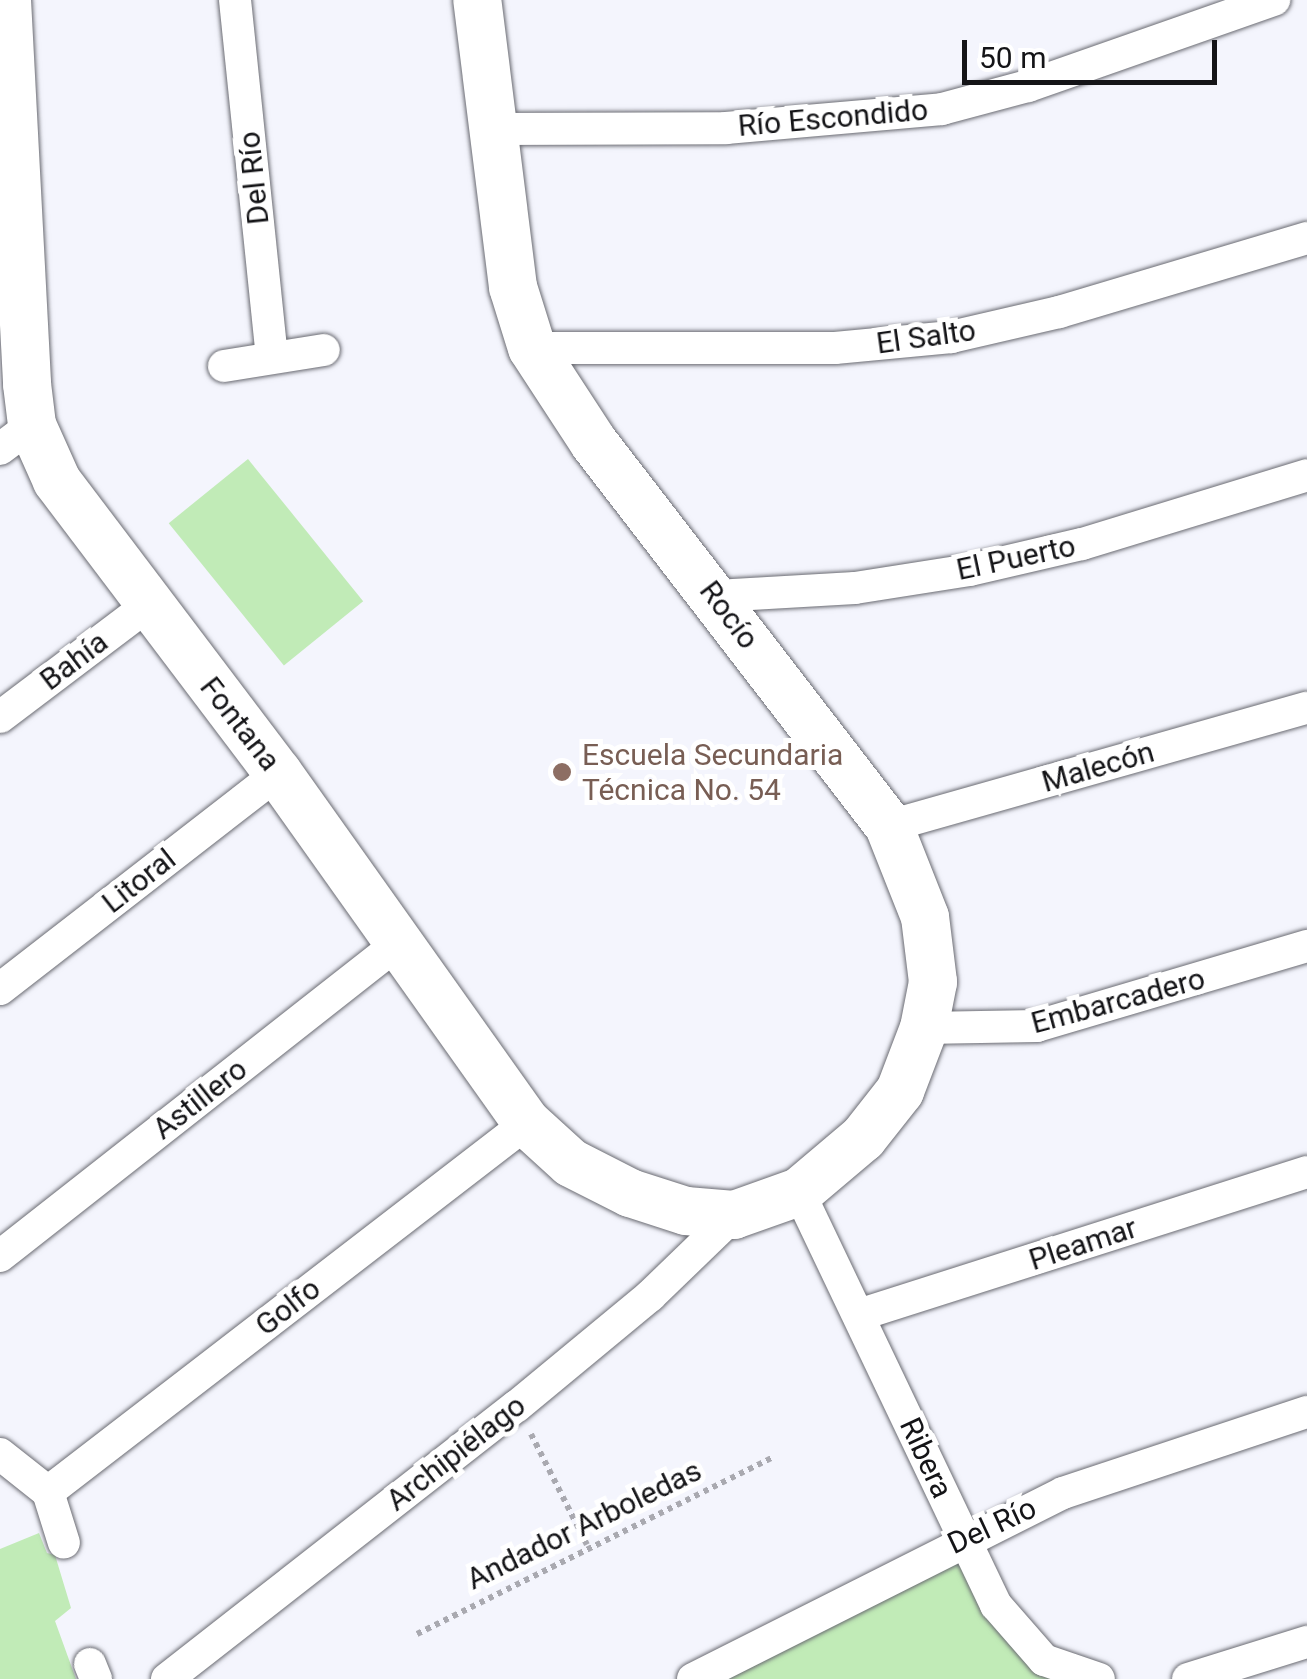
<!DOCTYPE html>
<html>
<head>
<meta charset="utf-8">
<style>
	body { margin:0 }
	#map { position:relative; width:1307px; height:1679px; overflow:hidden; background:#f4f5fd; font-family:Roboto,sans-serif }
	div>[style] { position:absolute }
	.green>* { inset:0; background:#c1ebb7; transform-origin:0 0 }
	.path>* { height:6px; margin-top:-3px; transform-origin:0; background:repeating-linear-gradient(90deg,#a9a9b0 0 5px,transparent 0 10px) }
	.roads { filter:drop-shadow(0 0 2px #6a6b72) drop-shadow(0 0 2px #6a6b72) }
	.street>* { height:32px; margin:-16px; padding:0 16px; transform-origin:16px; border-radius:16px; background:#fff }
	.secondary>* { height:48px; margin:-24px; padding:0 24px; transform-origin:24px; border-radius:24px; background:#fff }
	.dots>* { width:28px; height:28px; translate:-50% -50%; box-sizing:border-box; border:5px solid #fff; border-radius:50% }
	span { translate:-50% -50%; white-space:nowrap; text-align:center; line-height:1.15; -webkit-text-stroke:10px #fff; paint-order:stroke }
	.street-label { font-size:30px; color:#141417 }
	.education-label { font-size:30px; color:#785e54 }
	.left { translate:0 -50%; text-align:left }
	.scale { position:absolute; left:962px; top:40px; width:255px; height:45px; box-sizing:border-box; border:5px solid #141417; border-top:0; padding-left:12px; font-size:30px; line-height:35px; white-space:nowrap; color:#141417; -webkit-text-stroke:8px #fff; paint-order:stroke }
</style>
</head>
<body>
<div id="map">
	<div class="green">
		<div style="left:248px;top:459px;width:183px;height:102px;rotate:51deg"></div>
		<div style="clip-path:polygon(39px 1533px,47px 1553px,55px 1555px,71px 1608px,55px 1621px,76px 1679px,0 1679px,0 1549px)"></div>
		<div style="clip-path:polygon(964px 1538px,1015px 1635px,1099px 1679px,693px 1679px)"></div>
	</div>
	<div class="path">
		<div style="left:531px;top:1434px;width:124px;rotate:63.2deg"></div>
		<div style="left:417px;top:1634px;width:396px;rotate:-26.4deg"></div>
	</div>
	<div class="roads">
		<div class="street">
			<div style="left:235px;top:0;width:359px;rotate:84.1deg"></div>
			<div style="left:493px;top:129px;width:233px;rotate:-0.2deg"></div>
			<div style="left:726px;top:128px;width:217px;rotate:-5deg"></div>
			<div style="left:942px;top:109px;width:89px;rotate:-15deg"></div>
			<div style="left:1028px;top:86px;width:261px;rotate:-19.3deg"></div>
			<div style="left:532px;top:348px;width:303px"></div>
			<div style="left:835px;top:348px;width:117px;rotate:-5.4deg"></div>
			<div style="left:951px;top:337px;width:111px;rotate:-13deg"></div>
			<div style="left:1059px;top:312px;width:259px;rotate:-16.6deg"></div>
			<div style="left:224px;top:366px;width:101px;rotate:-9.1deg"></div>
			<div style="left:0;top:449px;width:40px;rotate:-37deg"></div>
			<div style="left:716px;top:596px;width:139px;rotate:-3.3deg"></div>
			<div style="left:855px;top:588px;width:116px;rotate:-8.9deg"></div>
			<div style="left:970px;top:570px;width:115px;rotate:-13.1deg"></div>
			<div style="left:1082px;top:544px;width:235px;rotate:-17deg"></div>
			<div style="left:0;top:717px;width:186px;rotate:-37.1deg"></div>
			<div style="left:889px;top:826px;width:434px;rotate:-15.8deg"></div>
			<div style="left:0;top:989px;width:352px;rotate:-37.8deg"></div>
			<div style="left:924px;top:1028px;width:113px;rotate:-1deg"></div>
			<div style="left:1037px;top:1026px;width:282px;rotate:-16.5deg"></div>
			<div style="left:799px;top:1192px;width:458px;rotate:64.5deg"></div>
			<div style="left:996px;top:1605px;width:73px;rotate:48.9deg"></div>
			<div style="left:1044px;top:1660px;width:58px;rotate:19.1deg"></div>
			<div style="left:0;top:1256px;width:510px;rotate:-38.15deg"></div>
			<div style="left:859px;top:1315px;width:470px;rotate:-17.7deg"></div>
			<div style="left:0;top:1454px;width:61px;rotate:38.4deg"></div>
			<div style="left:48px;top:1492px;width:53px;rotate:72.6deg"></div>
			<div style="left:48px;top:1492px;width:605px;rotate:-37.61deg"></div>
			<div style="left:90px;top:1664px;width:16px;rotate:68deg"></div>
			<div style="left:167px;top:1679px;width:444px;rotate:-38deg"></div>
			<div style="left:517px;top:1406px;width:173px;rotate:-39.6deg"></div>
			<div style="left:650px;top:1296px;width:117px;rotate:-44deg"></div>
			<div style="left:693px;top:1679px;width:414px;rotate:-26.7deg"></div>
			<div style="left:1063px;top:1493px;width:257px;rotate:-18.4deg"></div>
			<div style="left:1188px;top:1679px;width:125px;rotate:-17.3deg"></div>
		</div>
		<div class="secondary">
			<div style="left:7px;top:0;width:385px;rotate:87deg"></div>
			<div style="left:27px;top:384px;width:41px;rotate:83deg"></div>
			<div style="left:32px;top:425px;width:61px;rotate:65.9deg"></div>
			<div style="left:57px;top:481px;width:366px;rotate:52.9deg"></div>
			<div style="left:278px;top:773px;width:430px;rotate:54.6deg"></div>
			<div style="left:527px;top:1123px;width:59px;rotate:42.3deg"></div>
			<div style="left:571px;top:1163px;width:66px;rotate:27deg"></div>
			<div style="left:630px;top:1193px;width:59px;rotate:17.8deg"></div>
			<div style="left:686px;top:1211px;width:48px;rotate:4.8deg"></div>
			<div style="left:734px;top:1215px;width:69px;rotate:-19.5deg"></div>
			<div style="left:799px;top:1192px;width:84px;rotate:-40.2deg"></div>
			<div style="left:863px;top:1138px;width:60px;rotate:-51.8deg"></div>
			<div style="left:900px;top:1091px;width:67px;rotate:-69.1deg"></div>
			<div style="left:924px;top:1028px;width:47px;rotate:-78.9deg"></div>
			<div style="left:933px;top:982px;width:65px;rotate:-97deg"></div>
			<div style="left:925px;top:917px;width:98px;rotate:-111.6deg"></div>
			<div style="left:889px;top:826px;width:483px;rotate:-127.6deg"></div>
			<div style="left:594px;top:443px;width:113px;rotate:-123.1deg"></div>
			<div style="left:532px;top:348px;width:64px;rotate:-107.3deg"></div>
			<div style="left:513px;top:287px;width:289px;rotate:-97.1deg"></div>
		</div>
	</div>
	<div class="dots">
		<div style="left:562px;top:772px;background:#8d6e63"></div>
	</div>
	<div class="street-label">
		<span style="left:833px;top:118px;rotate:-5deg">Río Escondido</span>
		<span style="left:254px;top:178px;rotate:-96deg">Del Río</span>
		<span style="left:926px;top:337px;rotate:-8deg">El Salto</span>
		<span style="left:1016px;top:558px;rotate:-12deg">El Puerto</span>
		<span style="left:729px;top:615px;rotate:53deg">Rocío</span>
		<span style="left:74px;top:661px;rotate:-37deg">Bahía</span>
		<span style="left:240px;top:724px;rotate:52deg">Fontana</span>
		<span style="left:1098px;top:767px;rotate:-16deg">Malecón</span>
		<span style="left:139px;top:881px;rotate:-38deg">Litoral</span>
		<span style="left:1118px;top:1001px;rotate:-15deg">Embarcadero</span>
		<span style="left:200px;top:1099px;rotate:-38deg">Astillero</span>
		<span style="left:1083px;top:1244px;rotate:-18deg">Pleamar</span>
		<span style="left:288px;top:1307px;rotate:-38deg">Golfo</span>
		<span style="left:456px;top:1453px;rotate:-38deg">Archipiélago</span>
		<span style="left:926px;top:1458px;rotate:65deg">Ribera</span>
		<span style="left:584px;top:1525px;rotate:-26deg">Andador Arboledas</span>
		<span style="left:992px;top:1526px;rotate:-25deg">Del Río</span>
	</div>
	<div class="education-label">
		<span class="left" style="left:582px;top:772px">Escuela Secundaria<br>Técnica No. 54</span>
	</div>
	<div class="scale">50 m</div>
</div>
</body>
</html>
